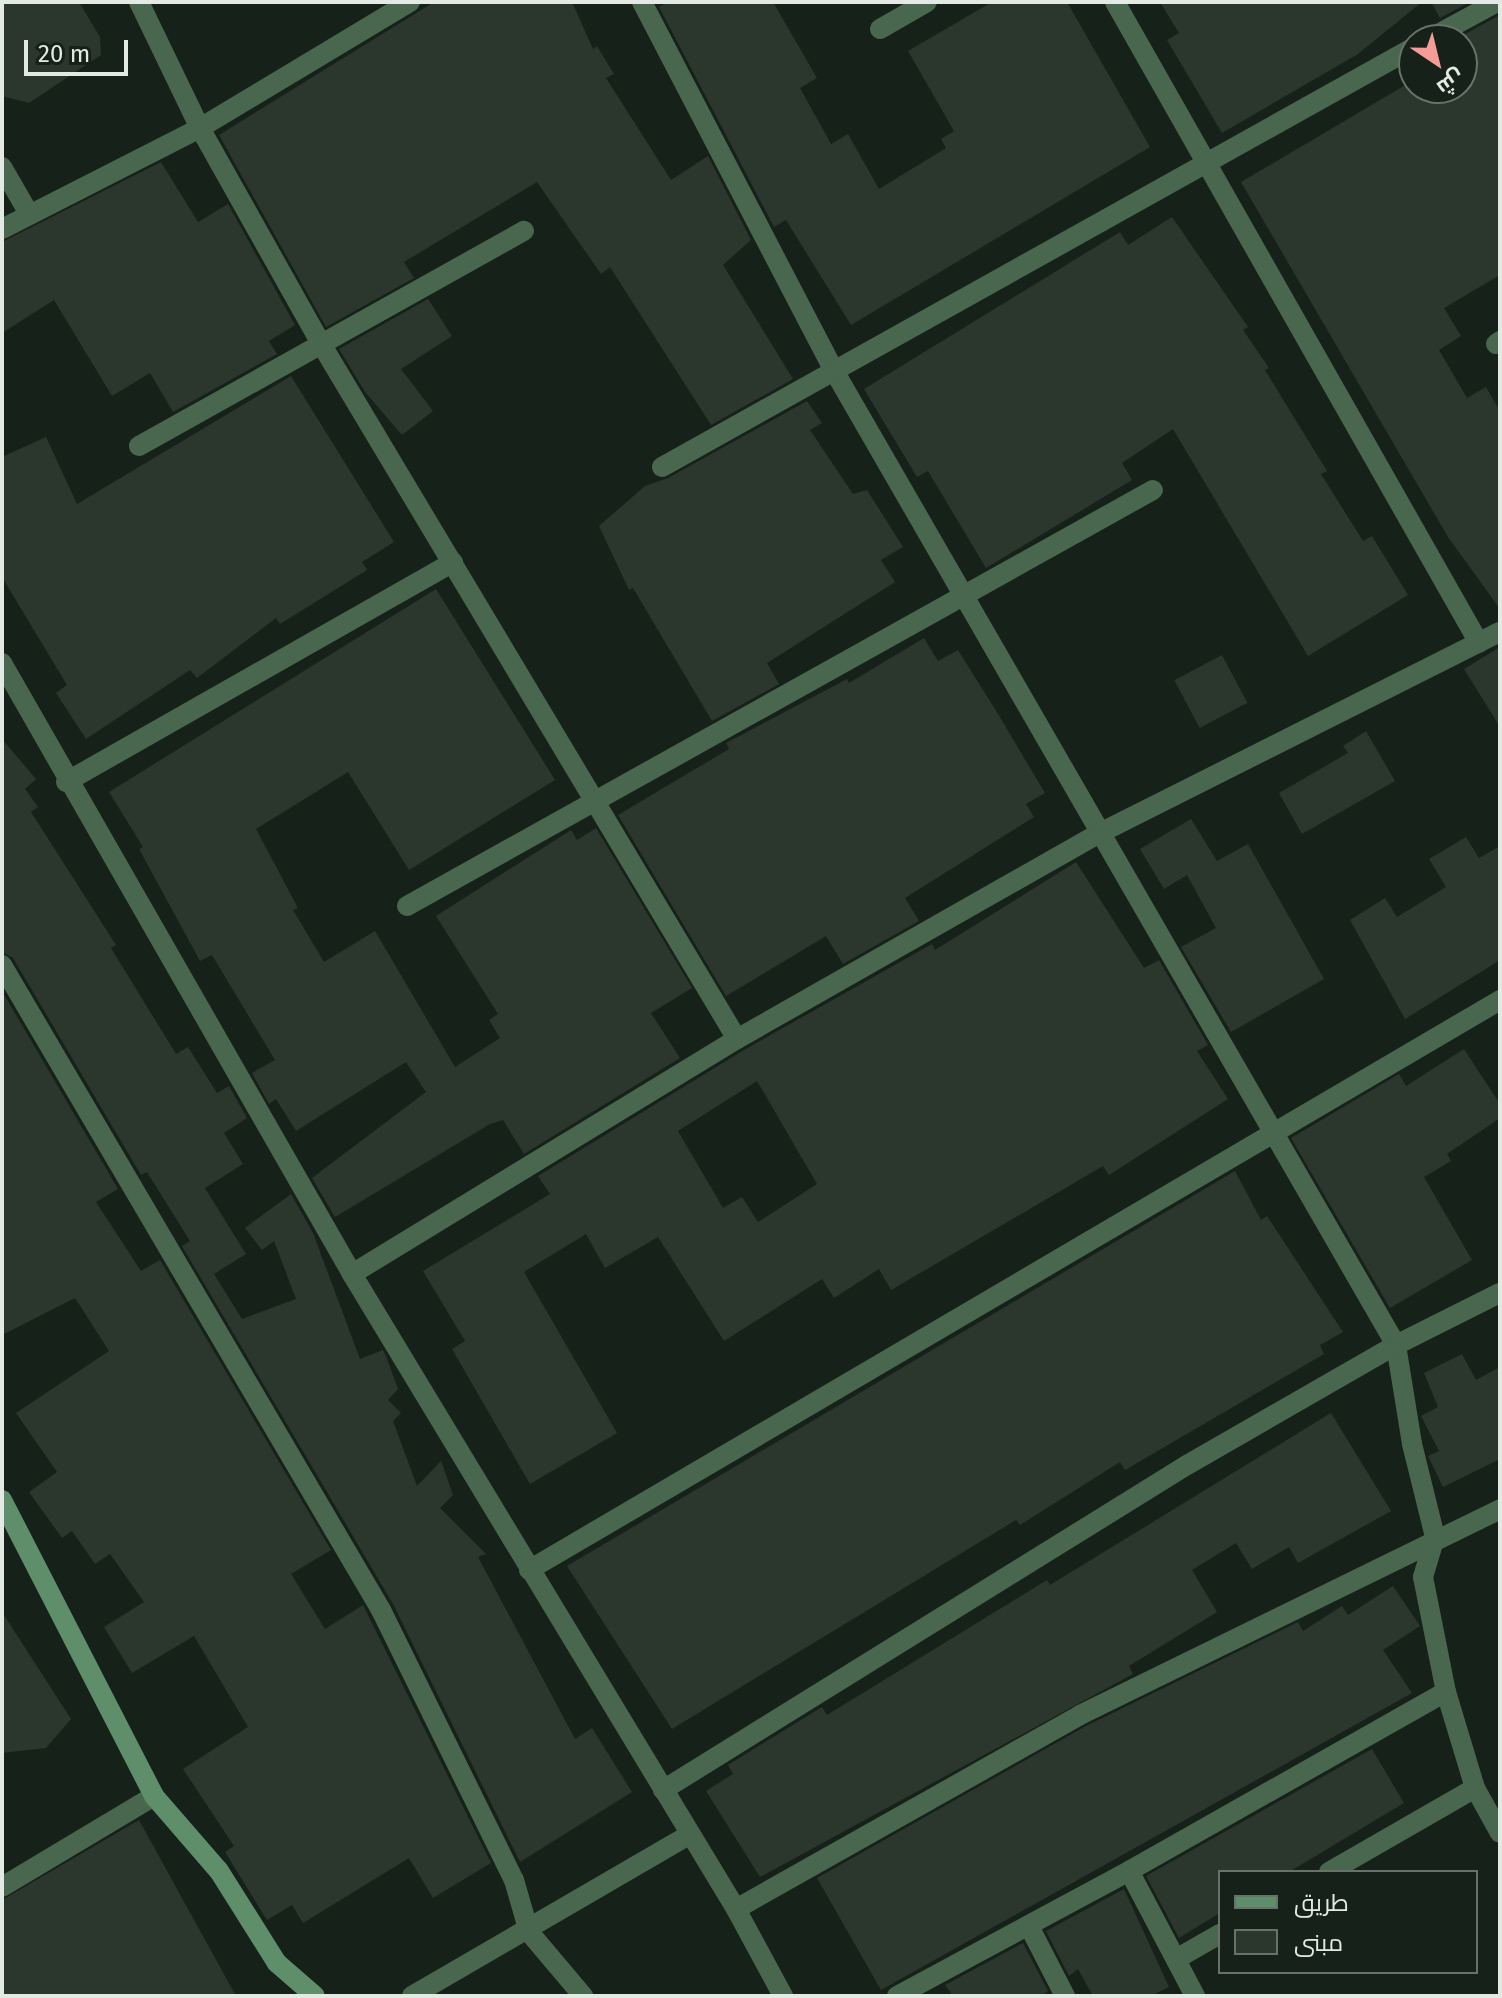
<!DOCTYPE html>
<html>
<head>
<meta charset="utf-8">
<style>
	body { margin:0 }
	#map { position:relative; width:1502px; height:1998px; overflow:hidden; background:#162219; font-family:"Fira Sans",Cairo,sans-serif }
	div>[style] { position:absolute }
	.building>* { inset:0; background:#2b362d; transform-origin:0 0 }
	.street>* { height:20px; margin:-10px; padding:0 10px; transform-origin:10px; border-radius:10px; background:#49664f }
	.secondary>* { height:20px; margin:-10px; padding:0 10px; transform-origin:10px; border-radius:10px; background:#5f8e6a }
	span { translate:-50% -50%; white-space:nowrap; text-align:center; line-height:1.15; -webkit-text-stroke:7px #162219; paint-order:stroke }
	.frame { position:absolute; inset:0; border:4px solid #e2eae3; pointer-events:none }
	.legend { position:absolute; left:1218px; top:1870px; width:260px; height:104px; box-sizing:border-box; background:#162219; border:2px solid #68726a; margin:0; padding:10px 14px; list-style:none; font-size:24px; color:#e2eae3 }
	.legend li { display:flex; align-items:center; gap:16px; height:40px }
	.legend b { width:40px; border:2px solid #68726a }
	.north { position:absolute; left:1398px; top:24px; width:80px; height:80px; box-sizing:border-box; background:#162219; border:2px solid #68726a; border-radius:50%; rotate:145deg; font-size:22px; font-weight:700; line-height:32px; text-align:center; color:#e2eae3 }
	.north::after { content:''; display:block; margin:auto; width:28px; height:36px; background:#f59c96; clip-path:polygon(50% 0,100% 100%,50% 72%,0 100%) }
	.scale { position:absolute; left:24px; top:40px; width:104px; height:36px; box-sizing:border-box; border:4px solid #e2eae3; border-top:0; padding-left:10px; font-size:24px; line-height:28px; white-space:nowrap; color:#e2eae3; -webkit-text-stroke:6px #162219; paint-order:stroke }
</style>
</head>
<body>
<div id="map">
	<div class="building">
		<div style="clip-path:polygon(2px 2px,79px 2px,100px 37px,101px 55px,29px 103px,2px 96px)"></div>
		<div style="clip-path:polygon(434px 2px,572px 2px,593px 49px,597px 46px,614px 74px,606px 78px,671px 180px,708px 156px,751px 240px,723px 265px,793px 379px,711px 425px,610px 267px,601px 274px,537px 182px,404px 262px,414px 278px,326px 327px,219px 135px)"></div>
		<div style="clip-path:polygon(668px 2px,773px 2px,817px 78px,800px 88px,831px 144px,848px 134px,879px 189px,946px 148px,941px 139px,954px 131px,908px 51px,992px 2px,1067px 2px,1150px 147px,851px 325px,786px 220px,774px 227px,659px 7px)"></div>
		<div style="clip-path:polygon(1160px 2px,1422px 2px,1358px 54px,1222px 133px,1167px 40px,1179px 33px)"></div>
		<div style="clip-path:polygon(1431px 2px,1470px 2px,1440px 18px)"></div>
		<div style="clip-path:polygon(1500px 15px,1500px 275px,1444px 308px,1461px 336px,1439px 350px,1467px 398px,1486px 387px,1500px 411px,1500px 609px,1448px 537px,1241px 182px,1414px 80px,1414px 88px,1462px 88px,1462px 40px,1454px 40px)"></div>
		<div style="clip-path:polygon(161px 162px,198px 222px,228px 204px,295px 325px,269px 341px,277px 354px,173px 412px,150px 373px,112px 396px,54px 300px,2px 333px,2px 242px)"></div>
		<div style="clip-path:polygon(1172px 217px,1248px 327px,1243px 330px,1269px 368px,1265px 370px,1327px 471px,1321px 474px,1363px 541px,1372px 536px,1408px 595px,1308px 656px,1173px 429px,1122px 463px,1132px 480px,986px 568px,928px 471px,917px 477px,864px 389px,1120px 232px,1128px 245px)"></div>
		<div style="clip-path:polygon(428px 299px,452px 336px,401px 369px,433px 411px,402px 435px,365px 392px,339px 349px)"></div>
		<div style="clip-path:polygon(291px 376px,394px 542px,362px 562px,367px 570px,280px 624px,276px 618px,197px 678px,190px 670px,86px 739px,56px 693px,67px 685px,2px 577px,2px 457px,46px 437px,77px 504px)"></div>
		<div style="clip-path:polygon(807px 401px,822px 423px,810px 430px,853px 494px,867px 490px,903px 547px,881px 560px,895px 582px,767px 663px,779px 684px,712px 721px,633px 588px,629px 590px,599px 526px,645px 486px,668px 478px)"></div>
		<div style="clip-path:polygon(436px 589px,555px 780px,409px 870px,348px 772px,256px 829px,298px 908px,293px 910px,324px 962px,375px 931px,455px 1067px,500px 1038px,489px 1020px,498px 1014px,436px 916px,571px 830px,577px 840px,596px 828px,692px 988px,651px 1013px,680px 1058px,524px 1154px,503px 1120px,490px 1124px,335px 1217px,312px 1178px,426px 1092px,406px 1062px,296px 1131px,276px 1099px,269px 1104px,252px 1073px,275px 1060px,212px 955px,200px 961px,139px 849px,143px 847px,109px 792px)"></div>
		<div style="clip-path:polygon(924px 638px,938px 661px,958px 650px,998px 714px,1045px 793px,1026px 804px,1034px 817px,905px 898px,919px 921px,843px 964px,826px 936px,726px 996px,618px 815px,729px 749px,726px 743px,847px 679px,849px 683px)"></div>
		<div style="clip-path:polygon(1500px 647px,1500px 727px,1464px 669px)"></div>
		<div style="left:1222px;top:655px;width:54px;height:54px;rotate:62deg"></div>
		<div style="clip-path:polygon(1366px 731px,1395px 781px,1302px 834px,1279px 793px,1348px 753px,1343px 746px)"></div>
		<div style="clip-path:polygon(2px 739px,36px 779px,25px 789px,38px 807px,31px 812px,116px 945px,111px 948px,176px 1054px,188px 1047px,217px 1093px,229px 1086px,247px 1118px,224px 1133px,243px 1164px,205px 1188px,246px 1254px,214px 1274px,242px 1319px,296px 1299px,274px 1241px,262px 1250px,245px 1228px,291px 1194px,313px 1233px,360px 1359px,383px 1350px,386px 1356px,398px 1389px,388px 1400px,401px 1413px,393px 1421px,417px 1486px,441px 1461px,453px 1495px,440px 1508px,486px 1554px,478px 1557px,575px 1739px,592px 1728px,632px 1792px,520px 1862px,393px 1604px,182px 1246px,190px 1241px,147px 1172px,141px 1175px,13px 958px,2px 952px)"></div>
		<div style="clip-path:polygon(1191px 819px,1217px 861px,1248px 844px,1324px 979px,1231px 1032px,1181px 947px,1216px 928px,1187px 875px,1164px 889px,1140px 849px)"></div>
		<div style="clip-path:polygon(1466px 837px,1479px 858px,1500px 846px,1500px 960px,1405px 1019px,1350px 920px,1385px 898px,1397px 917px,1446px 887px,1429px 859px)"></div>
		<div style="clip-path:polygon(evenodd,1076px 862px,1144px 968px,1159px 960px,1208px 1045px,1197px 1051px,1228px 1099px,1109px 1175px,1103px 1166px,891px 1290px,879px 1269px,834px 1298px,822px 1279px,724px 1341px,658px 1237px,605px 1268px,586px 1234px,524px 1272px,617px 1433px,530px 1484px,452px 1349px,465px 1341px,423px 1271px,550px 1194px,538px 1176px,744px 1050px,932px 944px,935px 950px,1076px 862px,757px 1081px,817px 1184px,758px 1222px,742px 1197px,723px 1208px,678px 1131px,757px 1081px)"></div>
		<div style="clip-path:polygon(2px 991px,118px 1189px,96px 1202px,141px 1271px,160px 1260px,331px 1550px,291px 1574px,325px 1629px,363px 1605px,491px 1863px,433px 1898px,409px 1858px,303px 1923px,292px 1905px,267px 1920px,225px 1852px,234px 1846px,183px 1769px,248px 1727px,194px 1636px,132px 1673px,104px 1627px,144px 1602px,110px 1554px,95px 1564px,72px 1531px,62px 1538px,29px 1492px,57px 1472px,16px 1413px,109px 1351px,75px 1298px,2px 1335px)"></div>
		<div style="clip-path:polygon(1464px 1049px,1500px 1104px,1500px 1118px,1447px 1154px,1451px 1161px,1424px 1177px,1472px 1260px,1390px 1308px,1291px 1138px,1399px 1074px,1406px 1086px)"></div>
		<div style="clip-path:polygon(1235px 1171px,1261px 1220px,1267px 1216px,1343px 1332px,1320px 1345px,1324px 1354px,1125px 1470px,1120px 1462px,1020px 1525px,1016px 1520px,672px 1729px,567px 1566px)"></div>
		<div style="clip-path:polygon(1462px 1354px,1476px 1380px,1500px 1367px,1500px 1459px,1443px 1487px,1428px 1456px,1439px 1451px,1421px 1416px,1438px 1407px,1424px 1373px)"></div>
		<div style="clip-path:polygon(1331px 1413px,1391px 1511px,1298px 1563px,1289px 1547px,1252px 1569px,1236px 1543px,1192px 1570px,1217px 1612px,1129px 1666px,1133px 1674px,760px 1877px,706px 1791px,733px 1774px,728px 1765px,822px 1707px,827px 1715px,1047px 1580px,1050px 1585px)"></div>
		<div style="clip-path:polygon(1393px 1586px,1420px 1626px,1383px 1650px,1412px 1693px,881px 1990px,817px 1878px,1086px 1726px,1298px 1622px,1303px 1631px,1342px 1606px,1348px 1615px)"></div>
		<div style="clip-path:polygon(2px 1612px,71px 1719px,46px 1748px,2px 1753px)"></div>
		<div style="clip-path:polygon(1372px 1749px,1404px 1803px,1289px 1872px,1220px 1872px,1220px 1913px,1179px 1938px,1146px 1876px)"></div>
		<div style="clip-path:polygon(139px 1820px,236px 1996px,2px 1996px,2px 1900px)"></div>
		<div style="clip-path:polygon(1124px 1889px,1169px 1987px,1151px 1996px,1093px 1996px,1078px 1969px,1069px 1976px,1046px 1931px)"></div>
		<div style="clip-path:polygon(1023px 1943px,1048px 1991px,1041px 1996px,953px 1996px,945px 1985px)"></div>
	</div>
	<div class="street">
		<div style="left:139px;top:2px;width:140px;rotate:64.2deg"></div>
		<div style="left:200px;top:128px;width:245px;rotate:60.7deg"></div>
		<div style="left:320px;top:342px;width:812px;rotate:59.11deg"></div>
		<div style="left:642px;top:2px;width:414px;rotate:62.5deg"></div>
		<div style="left:833px;top:369px;width:1127px;rotate:60.02deg"></div>
		<div style="left:1396px;top:1345px;width:100px;rotate:80.8deg"></div>
		<div style="left:1412px;top:1444px;width:96px;rotate:76.1deg"></div>
		<div style="left:1435px;top:1537px;width:42px;rotate:106.7deg"></div>
		<div style="left:1423px;top:1577px;width:117px;rotate:78.7deg"></div>
		<div style="left:1446px;top:1692px;width:100px;rotate:73.2deg"></div>
		<div style="left:1475px;top:1788px;width:51px;rotate:60.9deg"></div>
		<div style="left:1115px;top:2px;width:737px;rotate:60.41deg"></div>
		<div style="left:880px;top:29px;width:54px;rotate:-29.9deg"></div>
		<div style="left:1427px;top:40px;width:80px;rotate:-28.5deg"></div>
		<div style="left:2px;top:167px;width:52px;rotate:60deg"></div>
		<div style="left:2px;top:229px;width:222px;rotate:-27deg"></div>
		<div style="left:200px;top:128px;width:245px;rotate:-31deg"></div>
		<div style="left:1496px;top:344px;width:5px;rotate:-37deg"></div>
		<div style="left:139px;top:446px;width:441px;rotate:-29.2deg"></div>
		<div style="left:662px;top:467px;width:861px;rotate:-29.18deg"></div>
		<div style="left:2px;top:663px;width:704px;rotate:60.19deg"></div>
		<div style="left:352px;top:1274px;width:742px;rotate:58.84deg"></div>
		<div style="left:736px;top:1909px;width:99px;rotate:61.6deg"></div>
		<div style="left:66px;top:782px;width:445px;rotate:-29.6deg"></div>
		<div style="left:407px;top:906px;width:854px;rotate:-29.15deg"></div>
		<div style="left:2px;top:965px;width:748px;rotate:59.56deg"></div>
		<div style="left:381px;top:1610px;width:301px;rotate:63.8deg"></div>
		<div style="left:514px;top:1880px;width:54px;rotate:73.9deg"></div>
		<div style="left:529px;top:1932px;width:84px;rotate:49.8deg"></div>
		<div style="left:352px;top:1274px;width:451px;rotate:-31.4deg"></div>
		<div style="left:737px;top:1039px;width:420px;rotate:-29.6deg"></div>
		<div style="left:1102px;top:832px;width:445px;rotate:-26.7deg"></div>
		<div style="left:529px;top:1570px;width:1126px;rotate:-30.41deg"></div>
		<div style="left:663px;top:1790px;width:617px;rotate:-31.81deg"></div>
		<div style="left:1187px;top:1465px;width:241px;rotate:-29.9deg"></div>
		<div style="left:1396px;top:1345px;width:116px;rotate:-26.6deg"></div>
		<div style="left:1329px;top:1872px;width:168px;rotate:-29.9deg"></div>
		<div style="left:2px;top:1887px;width:177px;rotate:-30.9deg"></div>
		<div style="left:736px;top:1909px;width:395px;rotate:-29.4deg"></div>
		<div style="left:1080px;top:1715px;width:468px;rotate:-26.1deg"></div>
		<div style="left:1029px;top:1926px;width:79px;rotate:62.8deg"></div>
		<div style="left:1176px;top:1959px;width:51px;rotate:-29.6deg"></div>
		<div style="left:412px;top:1996px;width:322px;rotate:-30.2deg"></div>
		<div style="left:897px;top:1996px;width:264px;rotate:-28.3deg"></div>
		<div style="left:1195px;top:1996px;width:141px;rotate:-117.8deg"></div>
		<div style="left:1129px;top:1871px;width:364px;rotate:-29.5deg"></div>
	</div>
	<div class="secondary">
		<div style="left:2px;top:1500px;width:333px;rotate:62.8deg"></div>
		<div style="left:154px;top:1796px;width:99px;rotate:49.1deg"></div>
		<div style="left:219px;top:1871px;width:109px;rotate:57.8deg"></div>
		<div style="left:277px;top:1963px;width:50px;rotate:41deg"></div>
	</div>
	<div class="frame"></div>
	<ul class="legend">
	<li><b style="height:10px;background:#5f8e6a"></b>طريق</li>
	<li><b style="height:22px;background:#2b362d"></b>مبنى</li>
	</ul>
	<div class="north">ش</div>
	<div class="scale">20 m</div>
</div>
</body>
</html>
